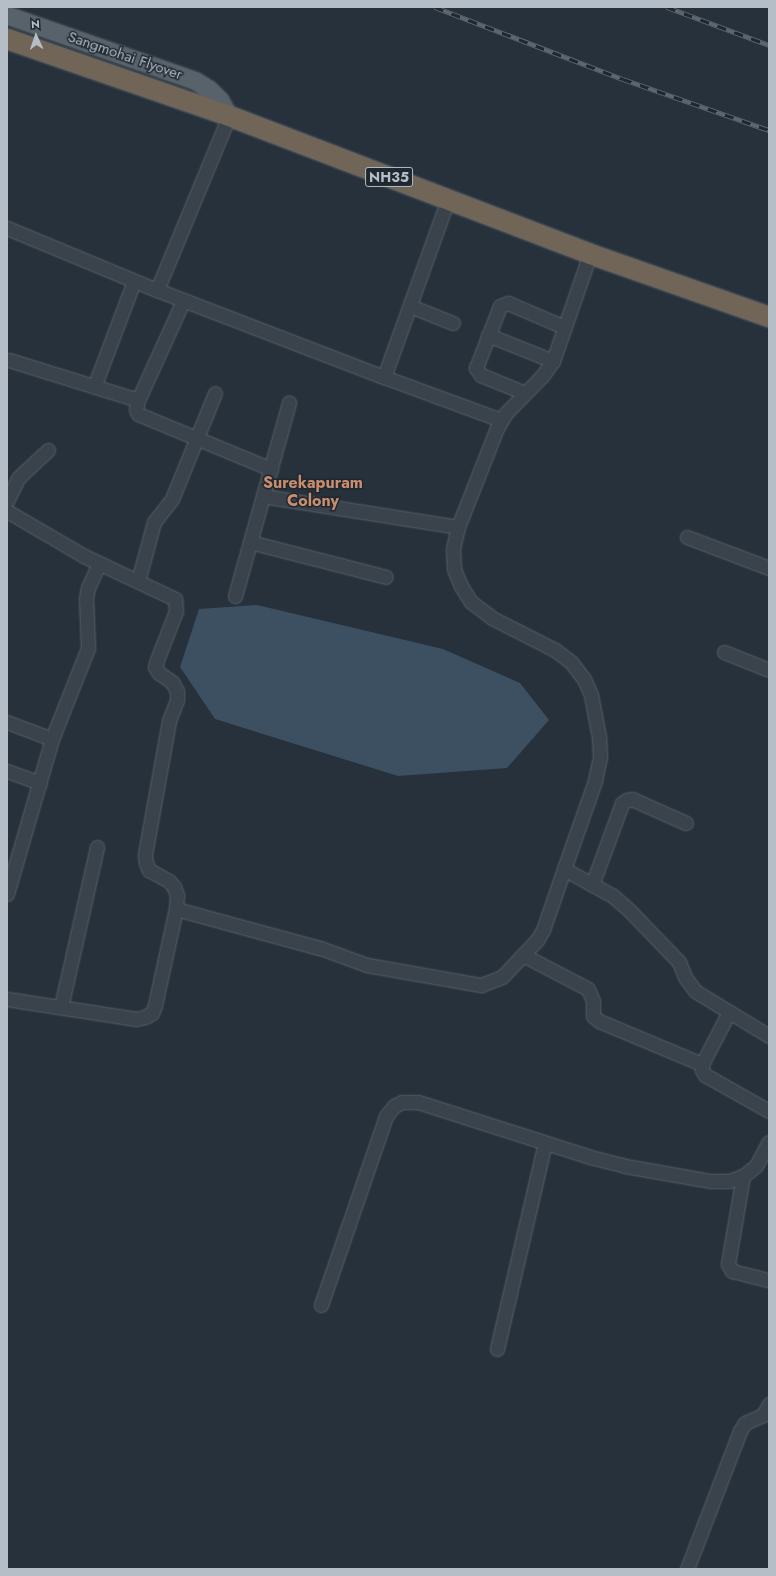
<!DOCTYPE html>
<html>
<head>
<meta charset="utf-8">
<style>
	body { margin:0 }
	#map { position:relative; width:776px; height:1576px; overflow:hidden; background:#26313b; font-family:Jost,sans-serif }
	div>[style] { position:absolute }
	.water>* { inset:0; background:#3d5062 }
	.roads { filter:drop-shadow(0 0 1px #586169) drop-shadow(0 0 1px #586169) }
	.minor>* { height:13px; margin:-6.5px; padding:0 6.5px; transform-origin:6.5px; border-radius:6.5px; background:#3a434b }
	.major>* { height:17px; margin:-8.5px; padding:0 8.5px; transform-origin:8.5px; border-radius:8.5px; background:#58626b }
	.highway>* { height:20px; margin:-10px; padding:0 10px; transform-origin:10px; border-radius:10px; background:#716558 }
	.rail>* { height:4.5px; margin-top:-2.25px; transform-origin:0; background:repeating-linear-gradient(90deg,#1f2830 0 9px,#5c6772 0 18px); box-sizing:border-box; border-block:1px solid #5c6772 }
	span { translate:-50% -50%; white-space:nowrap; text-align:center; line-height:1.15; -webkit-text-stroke:3px #1f2830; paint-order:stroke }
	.shield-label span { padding:1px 3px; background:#1f2830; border:1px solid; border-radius:3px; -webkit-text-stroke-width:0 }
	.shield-label { font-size:14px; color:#b5bec7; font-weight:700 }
	.street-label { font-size:15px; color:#b5bec7 }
	.neighbourhood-label { font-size:16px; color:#ca8d6d; font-weight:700 }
	.frame { position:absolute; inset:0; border:8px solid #b5bec7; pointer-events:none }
	.north { position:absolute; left:16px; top:16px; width:40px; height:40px; -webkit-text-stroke:3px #1f2830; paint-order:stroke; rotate:357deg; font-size:11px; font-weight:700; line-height:16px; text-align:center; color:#b5bec7 }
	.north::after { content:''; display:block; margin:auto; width:14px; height:18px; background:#b5bec7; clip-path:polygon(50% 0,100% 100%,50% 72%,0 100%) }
</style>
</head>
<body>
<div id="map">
	<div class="water">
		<div style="clip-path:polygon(257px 605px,443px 649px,520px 683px,549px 720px,507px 768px,398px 776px,215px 719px,180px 667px,199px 609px)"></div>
	</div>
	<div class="roads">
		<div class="minor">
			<div style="left:7px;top:228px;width:162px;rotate:22.5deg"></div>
			<div style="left:157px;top:290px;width:243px;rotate:21deg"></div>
			<div style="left:384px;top:377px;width:189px;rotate:-70.2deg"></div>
			<div style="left:590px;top:254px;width:113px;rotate:109.1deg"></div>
			<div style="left:553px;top:361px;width:19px;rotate:126deg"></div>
			<div style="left:542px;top:376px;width:52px;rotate:134.2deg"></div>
			<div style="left:506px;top:413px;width:17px;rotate:121deg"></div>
			<div style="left:497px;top:428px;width:106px;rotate:111.5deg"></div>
			<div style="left:458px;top:527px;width:23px;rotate:103deg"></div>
			<div style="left:453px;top:549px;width:20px;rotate:87deg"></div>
			<div style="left:454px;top:569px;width:18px;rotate:68deg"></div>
			<div style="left:461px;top:586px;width:19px;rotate:58deg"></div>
			<div style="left:471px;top:602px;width:26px;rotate:37deg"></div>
			<div style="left:492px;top:618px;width:71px;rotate:26.9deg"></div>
			<div style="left:555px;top:650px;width:20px;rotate:37deg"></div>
			<div style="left:571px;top:662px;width:21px;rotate:53deg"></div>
			<div style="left:584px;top:679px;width:17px;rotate:66deg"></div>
			<div style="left:591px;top:695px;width:43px;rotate:79.2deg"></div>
			<div style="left:599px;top:737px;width:20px;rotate:87deg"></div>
			<div style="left:600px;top:757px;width:25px;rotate:102deg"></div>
			<div style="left:595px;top:781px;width:93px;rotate:109.4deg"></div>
			<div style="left:564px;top:869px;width:56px;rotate:28.9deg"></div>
			<div style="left:613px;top:896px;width:23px;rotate:41deg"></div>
			<div style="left:630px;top:911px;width:71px;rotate:46.1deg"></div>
			<div style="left:679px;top:962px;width:16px;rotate:68deg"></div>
			<div style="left:685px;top:977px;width:17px;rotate:54deg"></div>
			<div style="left:695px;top:991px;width:87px;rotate:31.3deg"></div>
			<div style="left:157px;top:290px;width:188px;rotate:-67.5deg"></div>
			<div style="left:183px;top:301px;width:109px;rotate:114.4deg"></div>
			<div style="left:138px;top:400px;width:9px;rotate:103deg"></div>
			<div style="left:136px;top:409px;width:5px;rotate:68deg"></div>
			<div style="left:138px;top:414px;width:144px;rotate:22.5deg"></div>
			<div style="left:410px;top:306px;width:46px;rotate:21.6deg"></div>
			<div style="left:488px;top:335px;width:70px;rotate:21.8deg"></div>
			<div style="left:9px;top:360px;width:135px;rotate:17.2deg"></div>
			<div style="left:384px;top:377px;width:125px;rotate:20.2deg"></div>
			<div style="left:94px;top:387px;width:113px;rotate:-69.3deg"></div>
			<div style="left:525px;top:393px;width:48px;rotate:-157.8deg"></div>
			<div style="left:481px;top:375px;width:9px;rotate:-126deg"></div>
			<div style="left:476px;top:368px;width:66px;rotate:-68.8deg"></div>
			<div style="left:500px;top:306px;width:9px;rotate:-21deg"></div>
			<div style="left:508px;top:303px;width:61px;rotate:23.2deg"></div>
			<div style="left:263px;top:496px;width:197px;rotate:9deg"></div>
			<div style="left:7px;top:501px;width:25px;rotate:-64deg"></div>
			<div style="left:18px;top:478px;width:41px;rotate:-43deg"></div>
			<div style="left:7px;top:511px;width:89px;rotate:30.3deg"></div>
			<div style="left:84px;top:556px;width:101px;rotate:25.3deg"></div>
			<div style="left:175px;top:599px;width:12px;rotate:85deg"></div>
			<div style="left:176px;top:611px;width:53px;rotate:111.2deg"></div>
			<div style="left:157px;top:660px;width:7px;rotate:106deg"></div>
			<div style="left:155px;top:667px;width:7px;rotate:56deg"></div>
			<div style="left:159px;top:673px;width:16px;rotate:35deg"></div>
			<div style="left:172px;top:682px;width:10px;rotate:61deg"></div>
			<div style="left:177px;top:691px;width:9px;rotate:90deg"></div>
			<div style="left:177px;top:700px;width:22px;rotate:111deg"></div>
			<div style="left:169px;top:721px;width:136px;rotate:100.2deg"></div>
			<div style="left:145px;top:855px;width:8px;rotate:83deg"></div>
			<div style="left:146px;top:863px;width:8px;rotate:67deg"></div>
			<div style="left:149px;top:870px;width:23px;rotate:29deg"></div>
			<div style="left:169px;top:881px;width:8px;rotate:50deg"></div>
			<div style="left:174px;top:887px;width:9px;rotate:69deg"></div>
			<div style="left:177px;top:895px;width:14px;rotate:94deg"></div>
			<div style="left:176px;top:909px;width:152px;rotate:15.2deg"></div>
			<div style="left:323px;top:949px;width:47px;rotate:20deg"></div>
			<div style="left:367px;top:965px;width:116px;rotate:10deg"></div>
			<div style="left:481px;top:985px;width:22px;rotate:-21deg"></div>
			<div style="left:502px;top:977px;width:51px;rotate:-46.6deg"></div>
			<div style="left:537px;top:940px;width:12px;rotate:-59deg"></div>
			<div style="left:543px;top:930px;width:65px;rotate:-71deg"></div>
			<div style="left:687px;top:537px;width:88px;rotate:20.7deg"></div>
			<div style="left:250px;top:542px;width:140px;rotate:14.4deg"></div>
			<div style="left:138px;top:581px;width:61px;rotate:-74.8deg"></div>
			<div style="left:154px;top:522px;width:29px;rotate:-52deg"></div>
			<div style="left:172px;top:499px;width:114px;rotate:-67.9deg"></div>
			<div style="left:235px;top:596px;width:201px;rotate:-74.4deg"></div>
			<div style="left:724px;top:652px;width:48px;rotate:21.8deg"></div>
			<div style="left:7px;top:722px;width:48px;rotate:20.7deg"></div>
			<div style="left:7px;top:771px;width:35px;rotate:20deg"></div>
			<div style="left:592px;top:885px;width:81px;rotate:-69.8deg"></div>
			<div style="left:620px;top:809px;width:6px;rotate:-72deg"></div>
			<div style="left:622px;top:803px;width:6px;rotate:-31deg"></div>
			<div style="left:627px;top:800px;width:5px;rotate:-11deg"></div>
			<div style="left:632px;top:799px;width:59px;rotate:24deg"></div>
			<div style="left:7px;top:894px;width:161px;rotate:-73.8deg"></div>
			<div style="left:52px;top:739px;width:98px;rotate:-68.4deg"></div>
			<div style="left:88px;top:648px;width:50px;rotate:-92.3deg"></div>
			<div style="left:86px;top:598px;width:10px;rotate:-79deg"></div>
			<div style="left:88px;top:588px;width:27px;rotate:-66deg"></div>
			<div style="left:523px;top:955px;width:73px;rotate:27.6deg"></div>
			<div style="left:588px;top:989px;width:13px;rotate:67deg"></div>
			<div style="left:593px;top:1001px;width:15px;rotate:90deg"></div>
			<div style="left:593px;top:1016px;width:8px;rotate:40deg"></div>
			<div style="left:599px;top:1021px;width:112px;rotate:22.7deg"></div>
			<div style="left:7px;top:999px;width:131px;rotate:8.8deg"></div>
			<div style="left:136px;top:1019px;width:9px;rotate:-13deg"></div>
			<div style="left:145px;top:1017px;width:8px;rotate:-30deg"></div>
			<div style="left:152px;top:1013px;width:9px;rotate:-69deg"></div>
			<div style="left:155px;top:1005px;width:98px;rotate:-77.7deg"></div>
			<div style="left:61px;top:1007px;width:164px;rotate:-77.3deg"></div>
			<div style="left:729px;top:1012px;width:59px;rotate:117.4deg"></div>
			<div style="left:702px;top:1064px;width:6px;rotate:90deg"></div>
			<div style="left:702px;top:1070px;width:6px;rotate:59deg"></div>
			<div style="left:705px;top:1075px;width:73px;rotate:29.4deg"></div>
			<div style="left:743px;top:1176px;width:89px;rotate:99.7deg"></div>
			<div style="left:728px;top:1264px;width:8px;rotate:60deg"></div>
			<div style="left:732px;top:1271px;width:38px;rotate:14deg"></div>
			<div style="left:321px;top:1305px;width:200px;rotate:-71deg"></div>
			<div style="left:386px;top:1116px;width:13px;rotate:-51deg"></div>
			<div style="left:394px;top:1106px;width:9px;rotate:-27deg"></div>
			<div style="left:402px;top:1102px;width:16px"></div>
			<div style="left:418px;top:1102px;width:181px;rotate:17.7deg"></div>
			<div style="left:590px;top:1157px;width:36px;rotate:14deg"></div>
			<div style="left:625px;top:1166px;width:86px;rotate:10deg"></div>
			<div style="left:710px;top:1181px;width:19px"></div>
			<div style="left:729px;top:1181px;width:15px;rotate:-20deg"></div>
			<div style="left:743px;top:1176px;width:16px;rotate:-38deg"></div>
			<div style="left:756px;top:1166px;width:27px;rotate:-62deg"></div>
			<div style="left:497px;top:1349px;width:212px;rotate:-76.9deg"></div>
			<div style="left:687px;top:1569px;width:148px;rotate:-69deg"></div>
			<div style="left:740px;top:1431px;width:9px;rotate:-58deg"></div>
			<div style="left:745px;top:1423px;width:20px;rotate:-24deg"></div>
			<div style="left:763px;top:1415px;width:13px;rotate:-61deg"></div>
		</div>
		<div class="major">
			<div style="left:7px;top:15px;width:200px;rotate:19.2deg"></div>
			<div style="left:196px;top:81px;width:15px;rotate:32deg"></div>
			<div style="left:209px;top:89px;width:16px;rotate:45deg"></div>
			<div style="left:220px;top:100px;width:18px;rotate:61deg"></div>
		</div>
		<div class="highway">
			<div style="left:7px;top:39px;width:235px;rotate:19.1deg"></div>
			<div style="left:229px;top:116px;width:386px;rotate:20.9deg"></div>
			<div style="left:590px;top:254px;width:190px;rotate:19.4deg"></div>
		</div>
	</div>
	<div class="rail">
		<div style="left:435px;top:7px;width:201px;rotate:21deg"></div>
		<div style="left:623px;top:79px;width:155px;rotate:19.3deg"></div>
		<div style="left:667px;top:7px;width:109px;rotate:20.4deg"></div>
	</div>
	<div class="shield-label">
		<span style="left:389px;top:177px">NH35</span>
	</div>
	<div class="street-label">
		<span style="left:125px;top:56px;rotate:19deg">Sangmohai Flyover</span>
	</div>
	<div class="neighbourhood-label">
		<span style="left:313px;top:492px">Surekapuram<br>Colony</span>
	</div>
	<div class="frame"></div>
	<div class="north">N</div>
</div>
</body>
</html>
